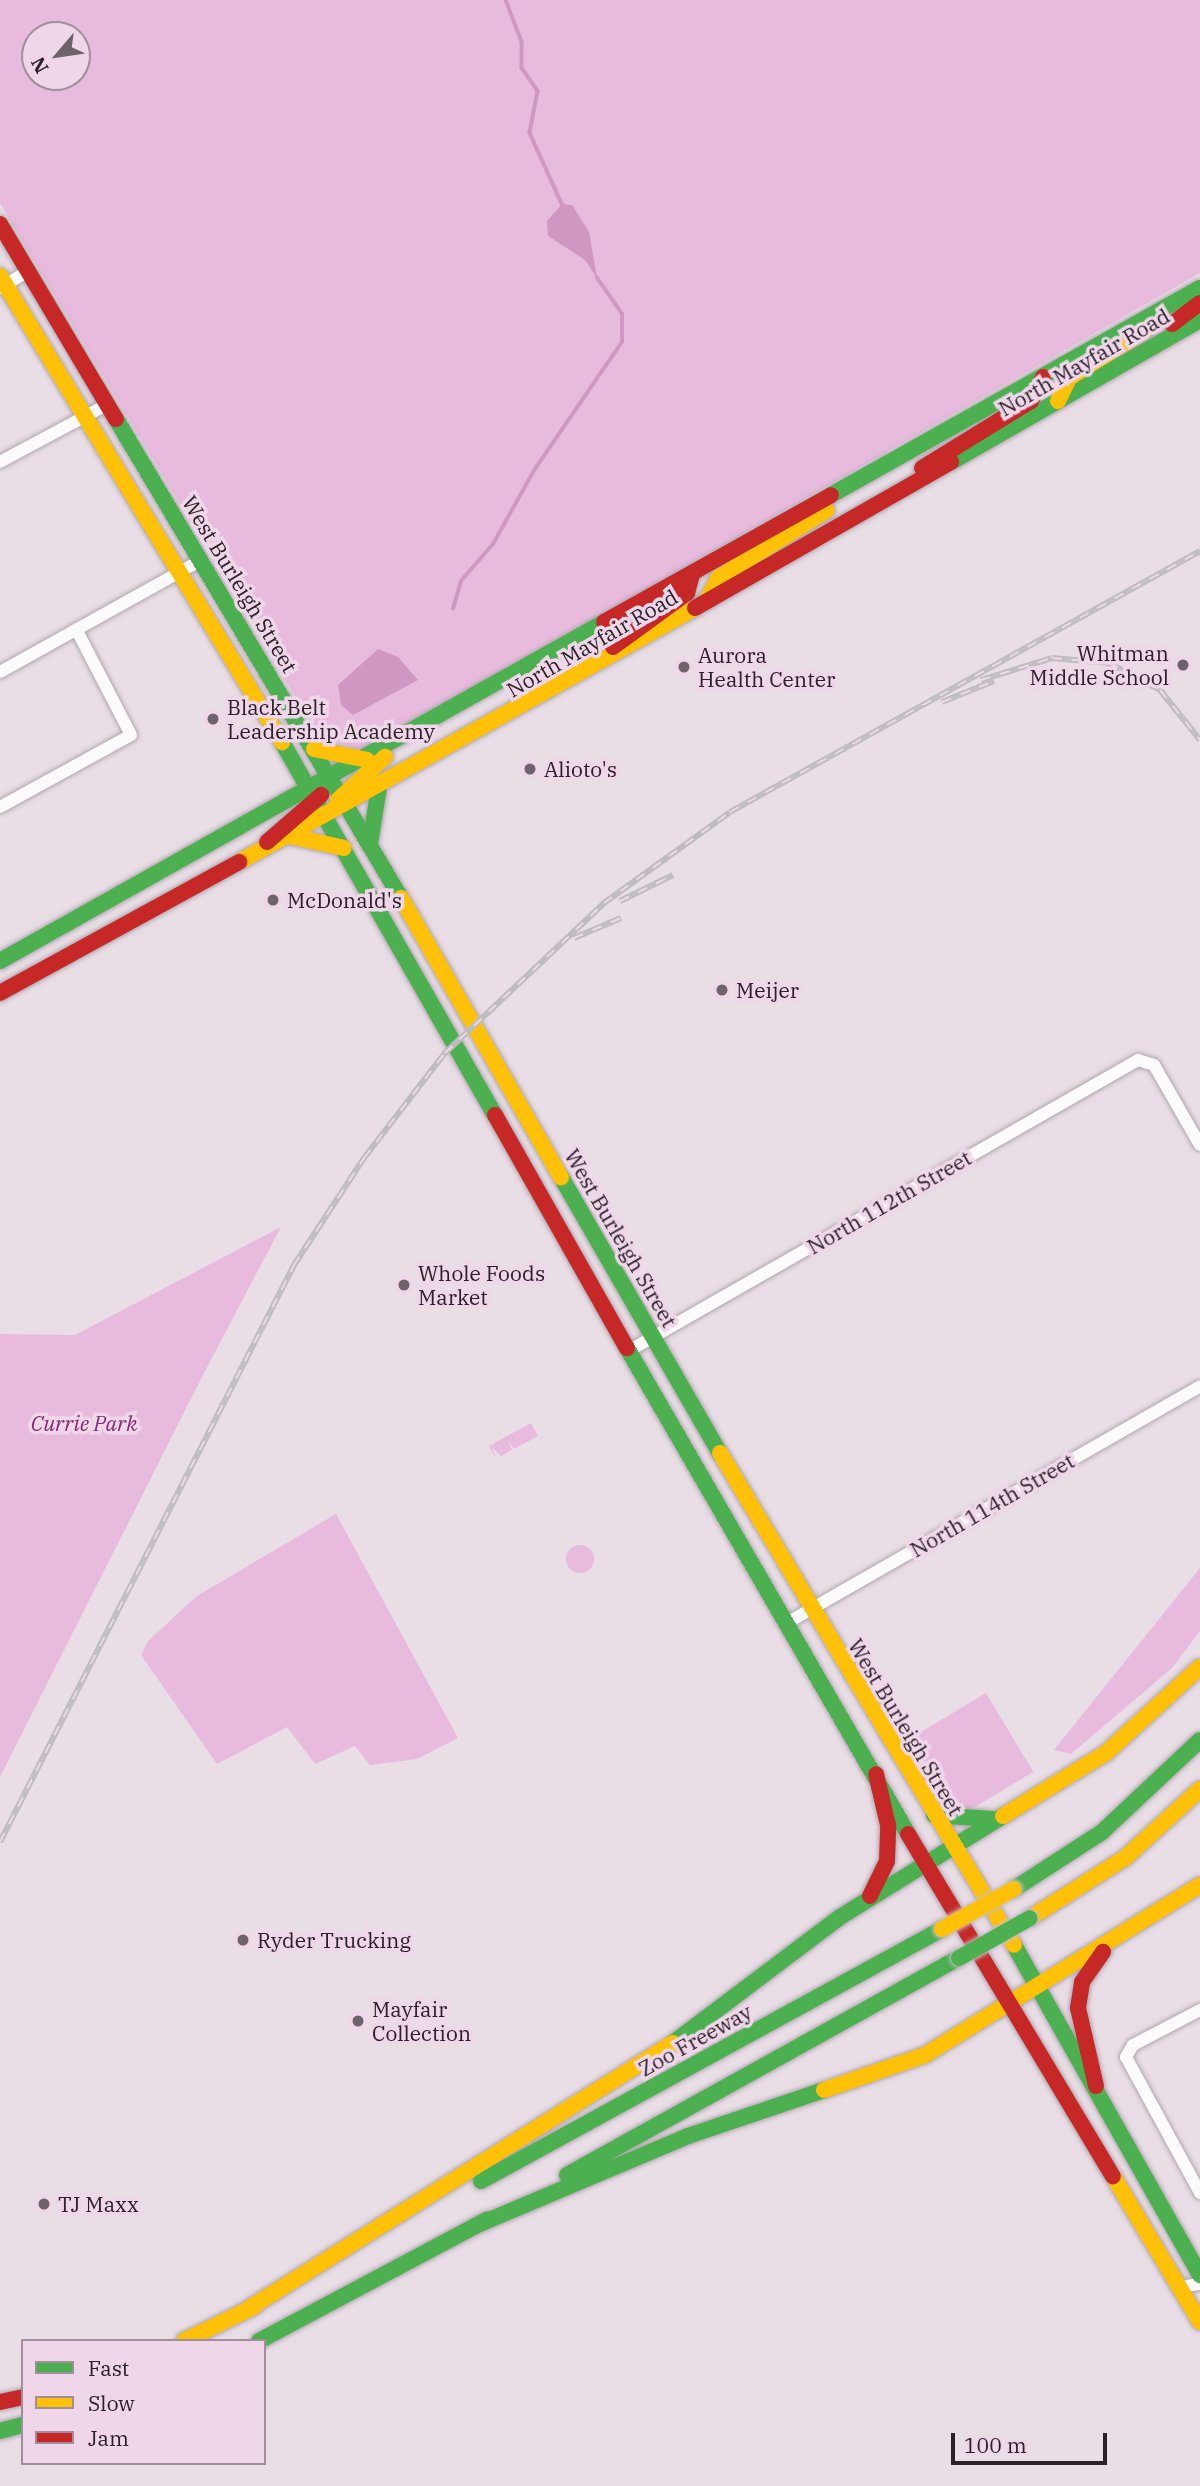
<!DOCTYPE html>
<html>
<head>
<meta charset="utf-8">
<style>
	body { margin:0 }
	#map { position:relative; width:1200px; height:2486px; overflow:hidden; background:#e9dde6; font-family:"IBM Plex Serif",serif }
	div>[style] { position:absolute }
	.green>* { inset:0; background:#e8bbde; transform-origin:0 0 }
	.round { border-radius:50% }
	.water>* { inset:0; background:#cf98c3 }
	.stream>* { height:3.5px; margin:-1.75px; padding:0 1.75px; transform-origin:1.75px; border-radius:1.75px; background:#cf98c3 }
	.roads { filter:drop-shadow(0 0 2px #b0a7ad) drop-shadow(0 0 2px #b0a7ad) }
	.street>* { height:12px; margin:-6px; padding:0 6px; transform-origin:6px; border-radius:6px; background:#fcfafb }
	.fast>* { height:16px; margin:-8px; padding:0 8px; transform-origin:8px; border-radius:8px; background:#4caf50 }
	.slow>* { height:16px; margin:-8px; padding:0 8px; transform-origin:8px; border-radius:8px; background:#ffc107 }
	.jam>* { height:16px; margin:-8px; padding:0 8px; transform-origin:8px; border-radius:8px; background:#c62828 }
	.rail>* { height:6px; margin-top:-3px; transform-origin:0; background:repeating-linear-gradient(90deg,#efd7e9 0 10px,#bebcbe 0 20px); box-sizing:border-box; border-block:2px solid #bebcbe }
	.bridges { filter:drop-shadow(0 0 2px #c4bec3) drop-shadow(0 0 2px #c4bec3) }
	.fast-bridge>* { height:16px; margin:-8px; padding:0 8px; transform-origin:8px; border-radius:8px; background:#4caf50 }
	.slow-bridge>* { height:16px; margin:-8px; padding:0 8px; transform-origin:8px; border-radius:8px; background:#ffc107 }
	.dots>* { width:19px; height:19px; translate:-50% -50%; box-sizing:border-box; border:4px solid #efd7e9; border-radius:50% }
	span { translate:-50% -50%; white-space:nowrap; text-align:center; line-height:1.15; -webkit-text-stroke:7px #efd7e9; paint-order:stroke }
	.street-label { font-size:21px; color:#2a2128 }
	.poi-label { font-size:21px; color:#2a2128 }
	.right { translate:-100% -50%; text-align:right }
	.left { translate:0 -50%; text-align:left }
	.park-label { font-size:21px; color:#832b75; font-style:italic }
	.legend { position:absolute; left:21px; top:2339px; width:245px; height:126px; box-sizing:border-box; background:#efd7e9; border:2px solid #a08e9c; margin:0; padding:9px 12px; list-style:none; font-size:21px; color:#2a2128 }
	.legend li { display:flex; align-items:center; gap:14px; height:35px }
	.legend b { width:35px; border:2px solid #a08e9c }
	.north { position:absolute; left:21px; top:21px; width:70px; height:70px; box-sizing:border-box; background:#efd7e9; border:2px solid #a08e9c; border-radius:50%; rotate:241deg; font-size:19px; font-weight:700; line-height:28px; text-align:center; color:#2a2128 }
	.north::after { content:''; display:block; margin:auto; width:24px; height:32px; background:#6d636a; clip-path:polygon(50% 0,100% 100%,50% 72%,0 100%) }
	.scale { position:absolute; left:951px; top:2433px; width:156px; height:32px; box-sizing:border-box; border:4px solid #2a2128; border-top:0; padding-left:9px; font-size:21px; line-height:24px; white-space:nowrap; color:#2a2128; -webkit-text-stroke:5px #efd7e9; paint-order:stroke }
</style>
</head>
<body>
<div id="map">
	<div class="green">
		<div style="clip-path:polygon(evenodd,0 0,1200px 0,1200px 273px,364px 750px,320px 738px,0 203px,0 0,35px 35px,77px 35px,77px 77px,35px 77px,35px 35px)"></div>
		<div style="clip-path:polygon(281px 1227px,205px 1371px,0 1777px,0 1334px,75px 1335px)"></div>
		<div style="clip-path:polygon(531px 1423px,538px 1436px,514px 1449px,507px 1439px,512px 1450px,501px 1456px,492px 1447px,496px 1459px,489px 1446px)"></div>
		<div style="clip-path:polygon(336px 1514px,458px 1738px,417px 1759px,370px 1765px,355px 1746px,315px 1764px,287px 1727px,217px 1764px,141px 1655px,148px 1641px,197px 1596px)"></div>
		<div class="round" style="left:566px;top:1545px;width:28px;height:28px"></div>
		<div style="clip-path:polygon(1200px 1568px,1200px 1631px,1172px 1668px,1071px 1754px,1054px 1750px)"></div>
		<div style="left:986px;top:1693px;width:92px;height:90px;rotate:59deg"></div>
	</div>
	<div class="water">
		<div style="clip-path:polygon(562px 204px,572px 205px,589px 232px,597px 278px,585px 260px,548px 236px,547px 221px)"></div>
		<div style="clip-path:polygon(378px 649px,398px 657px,418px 680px,353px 715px,341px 705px,338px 685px)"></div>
	</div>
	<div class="stream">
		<div style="left:506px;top:0;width:45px;rotate:69.1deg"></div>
		<div style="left:522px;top:42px;width:26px;rotate:90deg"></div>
		<div style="left:522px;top:68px;width:28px;rotate:55deg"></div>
		<div style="left:538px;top:91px;width:43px;rotate:100.8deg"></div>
		<div style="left:530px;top:133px;width:78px;rotate:65.7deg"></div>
		<div style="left:453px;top:609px;width:29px;rotate:-74deg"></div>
		<div style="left:461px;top:581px;width:49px;rotate:-49.1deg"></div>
		<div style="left:493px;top:544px;width:86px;rotate:-60.8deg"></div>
		<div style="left:535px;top:469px;width:154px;rotate:-55.6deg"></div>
		<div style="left:622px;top:342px;width:28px;rotate:-90deg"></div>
		<div style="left:622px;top:314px;width:44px;rotate:-124.8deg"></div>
	</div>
	<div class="roads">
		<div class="street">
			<div style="left:0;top:288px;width:33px;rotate:-31deg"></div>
			<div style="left:0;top:462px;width:123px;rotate:-28.2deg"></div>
			<div style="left:0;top:672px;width:230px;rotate:-29.1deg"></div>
			<div style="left:0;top:807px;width:149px;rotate:-28.8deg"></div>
			<div style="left:131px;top:735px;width:119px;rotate:-117.4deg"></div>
			<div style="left:632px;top:1349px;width:583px;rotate:-29.73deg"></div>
			<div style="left:1138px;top:1060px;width:17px;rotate:17deg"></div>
			<div style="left:1154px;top:1065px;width:92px;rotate:60.1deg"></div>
			<div style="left:785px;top:1624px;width:478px;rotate:-29.8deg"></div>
			<div style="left:1200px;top:2010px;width:76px;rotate:152.4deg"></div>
			<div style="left:1133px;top:2045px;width:14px;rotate:120deg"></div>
			<div style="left:1126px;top:2057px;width:155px;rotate:61.4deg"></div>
			<div style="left:1180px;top:2287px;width:20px;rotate:-9deg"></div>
		</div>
		<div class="fast">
			<div style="left:116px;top:419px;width:557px;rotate:59.25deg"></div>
			<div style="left:951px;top:462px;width:287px;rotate:-29.7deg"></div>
			<div style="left:831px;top:495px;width:423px;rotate:-29.3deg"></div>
			<div style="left:282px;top:742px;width:430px;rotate:60.3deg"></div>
			<div style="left:370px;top:844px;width:58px;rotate:-81deg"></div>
			<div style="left:0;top:961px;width:693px;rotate:-29.3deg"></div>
			<div style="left:561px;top:1177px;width:319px;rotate:60.1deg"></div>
			<div style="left:627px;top:1348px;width:561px;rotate:59.96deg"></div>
			<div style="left:934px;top:1815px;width:58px;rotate:3.9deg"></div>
			<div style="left:1014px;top:1889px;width:105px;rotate:-32.9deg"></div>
			<div style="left:1102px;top:1832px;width:134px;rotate:-43.2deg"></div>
			<div style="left:1014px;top:1945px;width:379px;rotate:60.6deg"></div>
			<div style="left:673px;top:2043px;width:209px;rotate:-37deg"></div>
			<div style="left:840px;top:1917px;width:192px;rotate:-31.8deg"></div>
			<div style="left:567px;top:2175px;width:448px;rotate:-29deg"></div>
			<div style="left:481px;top:2181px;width:525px;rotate:-28.66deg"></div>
			<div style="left:475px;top:2226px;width:231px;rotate:-22.9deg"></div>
			<div style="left:688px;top:2136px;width:144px;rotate:-18.7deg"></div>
			<div style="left:259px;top:2341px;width:259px;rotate:-28deg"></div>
			<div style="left:0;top:2431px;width:24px;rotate:-15deg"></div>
		</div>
		<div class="slow">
			<div style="left:0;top:276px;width:545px;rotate:58.82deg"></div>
			<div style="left:1058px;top:401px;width:25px;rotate:-64deg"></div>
			<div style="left:1069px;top:378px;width:96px;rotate:-32.2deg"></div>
			<div style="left:706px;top:602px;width:27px;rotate:-63deg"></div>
			<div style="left:718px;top:578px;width:128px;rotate:-32deg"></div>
			<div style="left:314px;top:749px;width:54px;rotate:11.7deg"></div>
			<div style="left:338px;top:800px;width:64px;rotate:-42.5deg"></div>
			<div style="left:290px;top:836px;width:55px;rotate:12.5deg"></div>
			<div style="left:239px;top:862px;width:522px;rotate:-29.12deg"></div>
			<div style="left:401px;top:898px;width:322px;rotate:60.2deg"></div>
			<div style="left:720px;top:1453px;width:573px;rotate:59.14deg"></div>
			<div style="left:1003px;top:1816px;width:121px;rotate:-31.5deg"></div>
			<div style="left:1106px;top:1753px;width:127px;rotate:-42.5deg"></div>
			<div style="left:1030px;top:1918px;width:114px;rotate:-32.4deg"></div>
			<div style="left:1126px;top:1857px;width:100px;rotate:-42.6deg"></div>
			<div style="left:824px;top:2090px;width:107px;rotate:-19.1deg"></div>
			<div style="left:925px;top:2055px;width:323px;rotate:-31.7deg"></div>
			<div style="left:1113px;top:2176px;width:170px;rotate:59.2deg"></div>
			<div style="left:243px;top:2312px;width:507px;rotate:-32.03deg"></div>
			<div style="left:184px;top:2341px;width:79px;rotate:-26.2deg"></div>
		</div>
		<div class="jam">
			<div style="left:0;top:224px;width:227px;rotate:59.3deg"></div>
			<div style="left:1172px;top:324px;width:35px;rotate:-37deg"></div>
			<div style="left:922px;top:468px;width:128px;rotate:-31.6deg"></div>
			<div style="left:1031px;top:401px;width:27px;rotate:-63deg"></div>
			<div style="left:695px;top:608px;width:295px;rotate:-29.7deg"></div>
			<div style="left:604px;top:622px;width:260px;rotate:-29.2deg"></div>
			<div style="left:613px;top:647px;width:92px;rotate:-36.1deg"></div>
			<div style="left:687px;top:593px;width:20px;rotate:-75deg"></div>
			<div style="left:267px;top:842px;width:72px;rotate:-41deg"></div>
			<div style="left:0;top:993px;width:273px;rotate:-28.7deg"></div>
			<div style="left:495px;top:1115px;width:268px;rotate:60.5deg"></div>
			<div style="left:908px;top:1834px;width:399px;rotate:59.1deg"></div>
			<div style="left:870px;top:1896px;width:39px;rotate:-64deg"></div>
			<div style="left:887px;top:1861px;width:36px;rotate:-88deg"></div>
			<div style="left:888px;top:1825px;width:52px;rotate:-103.2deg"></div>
			<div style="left:1096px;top:2086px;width:80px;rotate:-103deg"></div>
			<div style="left:1078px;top:2008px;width:26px;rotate:-81deg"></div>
			<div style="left:1082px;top:1982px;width:37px;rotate:-55deg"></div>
			<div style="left:0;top:2402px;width:24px;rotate:-12deg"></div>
		</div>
	</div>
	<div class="rail">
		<div style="left:981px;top:680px;width:74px;rotate:-17.2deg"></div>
		<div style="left:1052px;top:658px;width:57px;rotate:5deg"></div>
		<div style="left:1109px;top:663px;width:58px;rotate:27.9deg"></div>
		<div style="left:1160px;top:690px;width:64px;rotate:51.3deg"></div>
		<div style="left:942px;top:702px;width:56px;rotate:-22deg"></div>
		<div style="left:620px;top:901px;width:59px;rotate:-26.1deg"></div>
		<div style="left:574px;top:938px;width:51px;rotate:-23.1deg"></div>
		<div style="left:0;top:1842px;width:648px;rotate:-63deg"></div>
		<div style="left:294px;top:1265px;width:128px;rotate:-56.8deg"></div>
		<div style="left:364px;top:1158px;width:133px;rotate:-52.4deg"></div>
		<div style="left:445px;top:1053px;width:219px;rotate:-43.3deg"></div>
		<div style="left:604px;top:903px;width:155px;rotate:-35.8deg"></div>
		<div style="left:730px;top:812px;width:538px;rotate:-29.04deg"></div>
	</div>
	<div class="bridges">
		<div class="fast-bridge">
			<div style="left:959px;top:1958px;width:81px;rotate:-29.4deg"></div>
		</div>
		<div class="slow-bridge">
			<div style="left:942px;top:1929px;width:82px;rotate:-29.1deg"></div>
		</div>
	</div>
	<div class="dots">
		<div style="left:1183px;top:665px;background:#6d636a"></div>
		<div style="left:684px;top:667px;background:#6d636a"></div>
		<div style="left:213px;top:719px;background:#6d636a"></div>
		<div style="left:530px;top:769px;background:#6d636a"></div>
		<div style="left:273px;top:900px;background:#6d636a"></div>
		<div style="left:722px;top:990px;background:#6d636a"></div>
		<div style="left:404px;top:1285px;background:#6d636a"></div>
		<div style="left:243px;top:1940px;background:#6d636a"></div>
		<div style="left:358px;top:2021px;background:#6d636a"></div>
		<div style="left:44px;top:2204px;background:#6d636a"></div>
	</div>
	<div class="street-label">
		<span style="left:1084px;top:362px;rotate:-30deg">North Mayfair Road</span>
		<span style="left:240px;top:584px;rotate:59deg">West Burleigh Street</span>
		<span style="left:592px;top:643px;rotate:-30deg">North Mayfair Road</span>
		<span style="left:889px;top:1202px;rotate:-30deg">North 112th Street</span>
		<span style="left:621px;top:1238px;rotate:60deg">West Burleigh Street</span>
		<span style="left:992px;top:1505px;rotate:-30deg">North 114th Street</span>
		<span style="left:906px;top:1727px;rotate:59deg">West Burleigh Street</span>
		<span style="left:695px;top:2040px;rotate:-29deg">Zoo Freeway</span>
	</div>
	<div class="poi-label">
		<span class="right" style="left:1169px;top:665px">Whitman<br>Middle School</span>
		<span class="left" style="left:698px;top:667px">Aurora<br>Health Center</span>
		<span class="left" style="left:227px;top:719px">Black Belt<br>Leadership Academy</span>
		<span class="left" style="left:544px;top:769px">Alioto's</span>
		<span class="left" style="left:287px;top:900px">McDonald's</span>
		<span class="left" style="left:736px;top:990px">Meijer</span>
		<span class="left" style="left:418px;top:1285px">Whole Foods<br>Market</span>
		<span class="left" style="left:257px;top:1940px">Ryder Trucking</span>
		<span class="left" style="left:372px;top:2021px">Mayfair<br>Collection</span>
		<span class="left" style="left:58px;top:2204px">TJ Maxx</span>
	</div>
	<div class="park-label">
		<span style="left:84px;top:1423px">Currie Park</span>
	</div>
	<ul class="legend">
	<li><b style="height:9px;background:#4caf50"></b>Fast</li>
	<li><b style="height:9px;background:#ffc107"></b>Slow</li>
	<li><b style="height:9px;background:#c62828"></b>Jam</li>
	</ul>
	<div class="north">N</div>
	<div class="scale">100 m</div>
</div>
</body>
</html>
